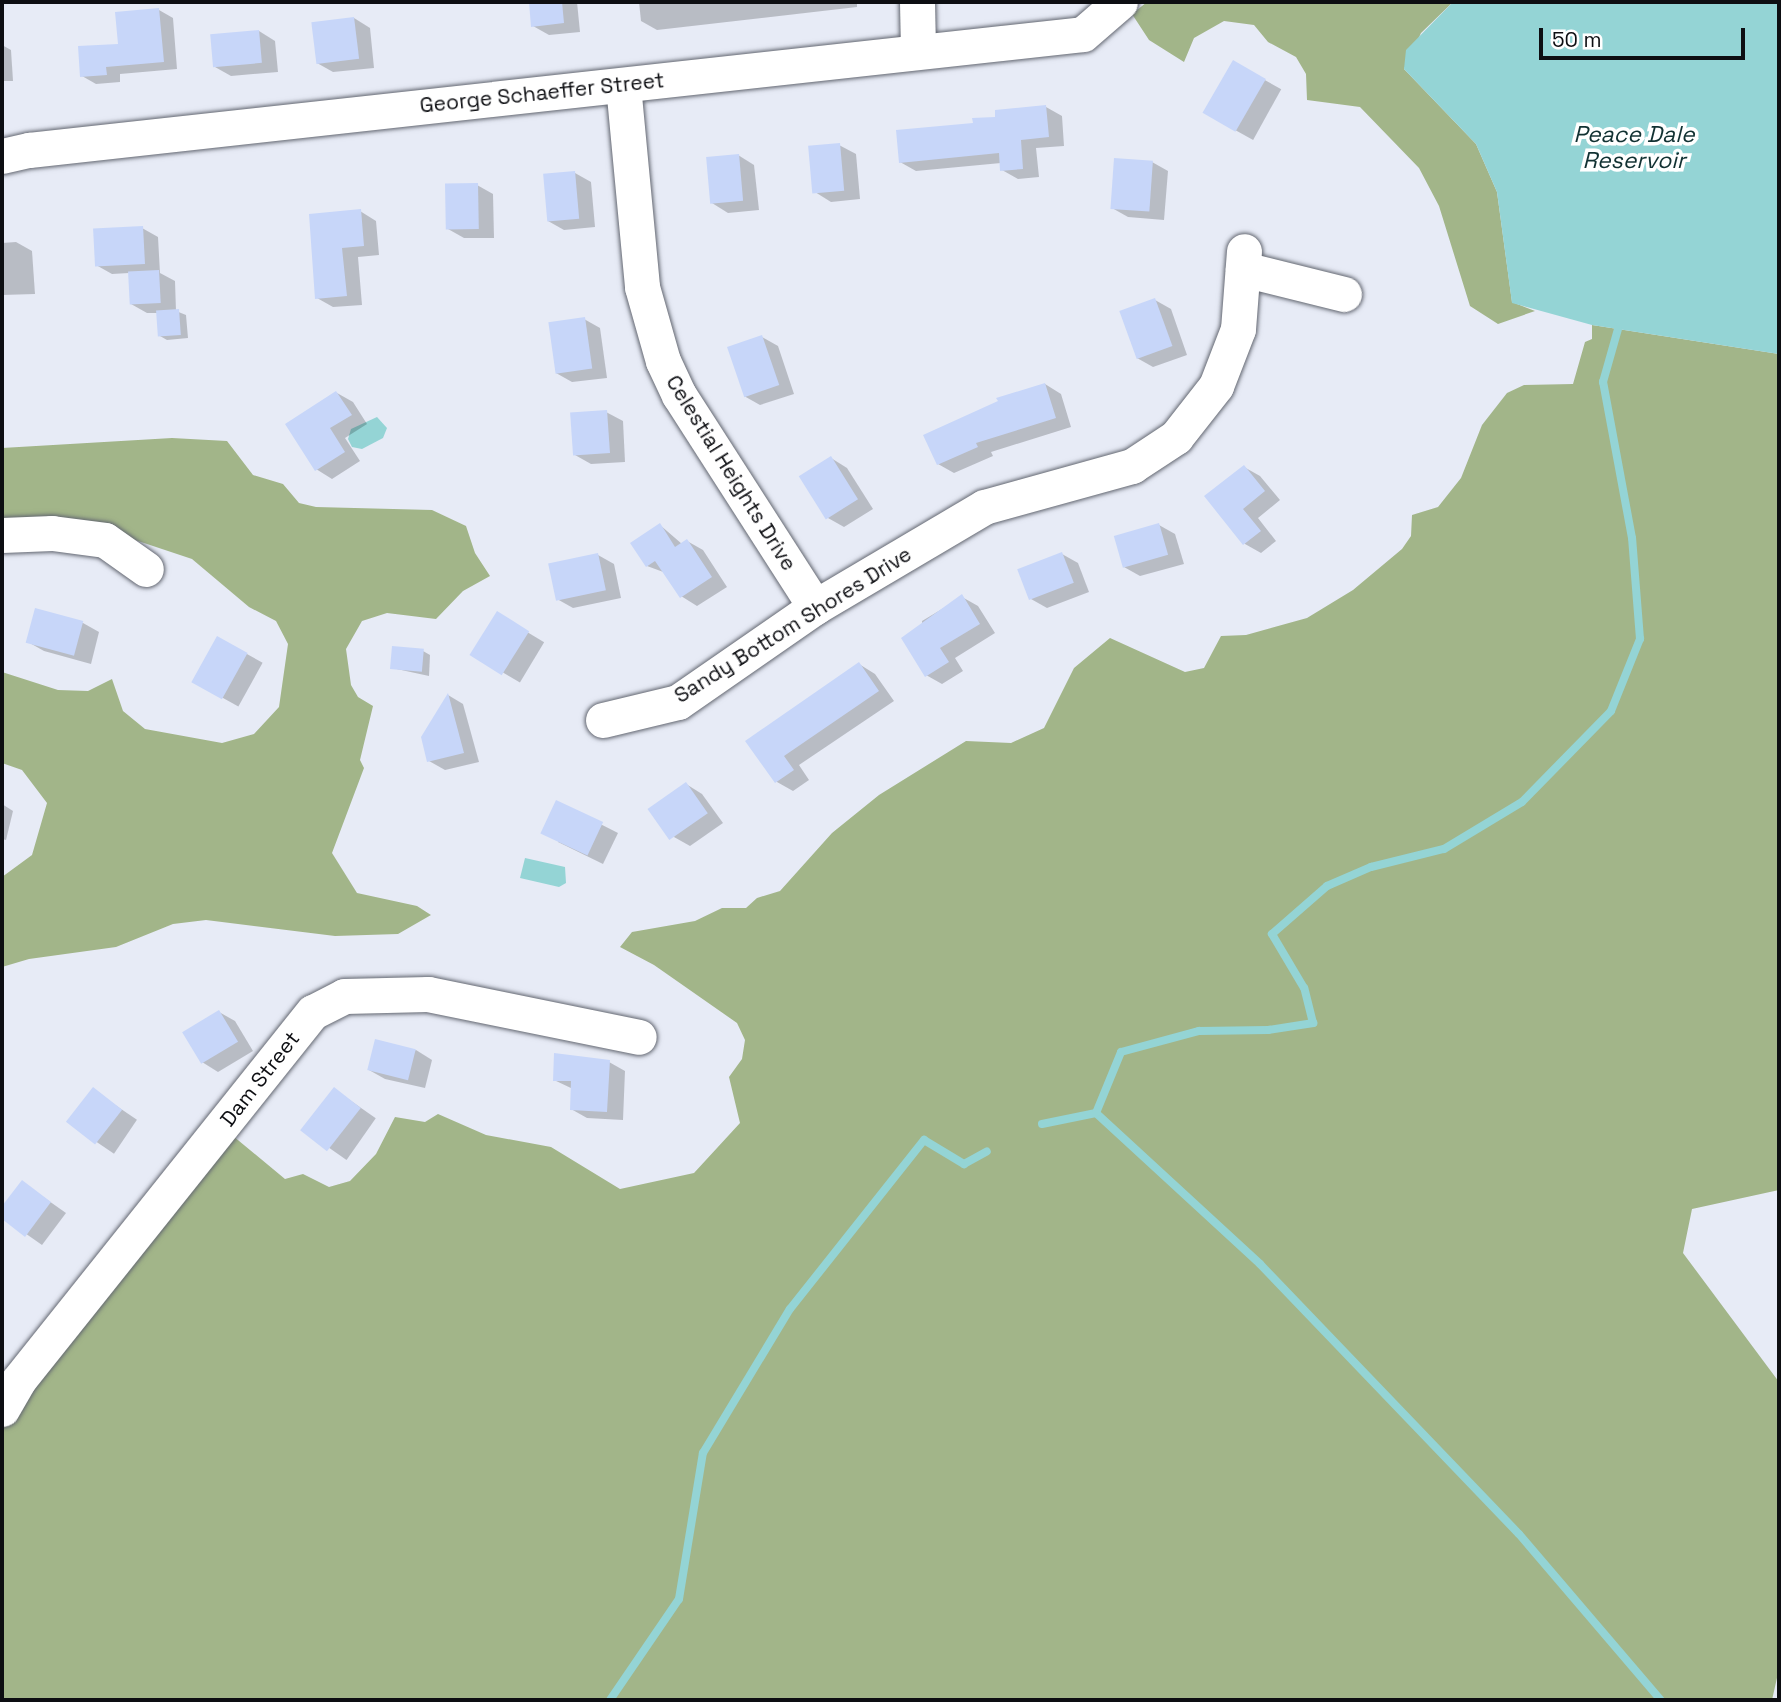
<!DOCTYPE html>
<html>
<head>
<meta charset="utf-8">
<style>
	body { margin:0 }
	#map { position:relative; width:1781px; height:1702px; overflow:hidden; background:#e7ebf6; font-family:"Space Grotesk",sans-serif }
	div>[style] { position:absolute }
	.forest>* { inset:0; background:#a2b589 }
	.water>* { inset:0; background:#94d4d5 }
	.shadow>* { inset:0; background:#0003; transform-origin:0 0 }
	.stream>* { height:8px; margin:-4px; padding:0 4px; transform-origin:4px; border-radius:4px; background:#94d4d5 }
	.building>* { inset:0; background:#c7d6f9; transform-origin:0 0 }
	.roads { filter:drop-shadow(0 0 2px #636771) drop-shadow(0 0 2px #636771) }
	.minor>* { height:35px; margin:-17.5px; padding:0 17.5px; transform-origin:17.5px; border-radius:17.5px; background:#fff }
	span { translate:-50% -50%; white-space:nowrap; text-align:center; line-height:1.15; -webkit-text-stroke:7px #fff; paint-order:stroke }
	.street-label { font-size:21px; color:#0d0e12 }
	.water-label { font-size:23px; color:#113132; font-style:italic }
	.frame { position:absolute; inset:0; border:4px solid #0d0e12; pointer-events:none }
	.scale { position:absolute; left:1539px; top:28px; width:206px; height:32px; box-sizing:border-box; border:4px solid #0d0e12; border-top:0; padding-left:9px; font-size:21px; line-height:24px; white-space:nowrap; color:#0d0e12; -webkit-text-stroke:5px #fff; paint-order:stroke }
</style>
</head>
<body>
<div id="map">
	<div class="forest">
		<div style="clip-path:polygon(1147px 2px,1453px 2px,1421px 33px,1404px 69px,1476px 144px,1497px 192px,1512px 302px,1535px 311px,1498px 324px,1470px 306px,1439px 206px,1419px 168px,1360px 107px,1307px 100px,1306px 74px,1296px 57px,1268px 42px,1254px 25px,1224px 21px,1194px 38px,1184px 62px,1149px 40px,1132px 14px)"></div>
		<div style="clip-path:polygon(1592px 325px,1779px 354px,1779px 1190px,1692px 1209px,1683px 1253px,1779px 1382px,1779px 1669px,1772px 1700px,2px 1700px,2px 1416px,227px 1131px,285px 1179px,303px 1174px,329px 1187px,350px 1181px,376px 1154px,395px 1117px,425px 1122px,438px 1114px,486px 1135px,551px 1147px,620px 1189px,694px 1173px,740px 1123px,729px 1077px,742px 1059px,745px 1040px,737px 1023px,654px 965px,620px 947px,632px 932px,695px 921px,722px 908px,746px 908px,757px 898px,780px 891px,832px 833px,879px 795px,966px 741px,1011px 743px,1044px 728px,1074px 668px,1110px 638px,1185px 672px,1204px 668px,1221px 636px,1246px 635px,1307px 618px,1353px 590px,1402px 549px,1411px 536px,1412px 515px,1438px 507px,1461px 478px,1482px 425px,1507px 393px,1524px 385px,1573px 384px,1585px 342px,1592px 339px)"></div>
		<div style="clip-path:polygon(172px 438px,227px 441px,253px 475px,283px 484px,299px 503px,316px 507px,432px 510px,466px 526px,475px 553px,490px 576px,463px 591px,436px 619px,387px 613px,362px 621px,346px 649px,351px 685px,358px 697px,373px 706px,360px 760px,364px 768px,332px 853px,357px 893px,417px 906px,431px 915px,398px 934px,335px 936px,206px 920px,173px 924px,116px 947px,29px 959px,2px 967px,2px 877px,32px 855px,47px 803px,22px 770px,2px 763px,2px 672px,58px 690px,88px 691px,112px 679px,123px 711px,145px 729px,222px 743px,254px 734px,279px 707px,288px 644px,276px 621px,249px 607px,192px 559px,96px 527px,2px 525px,2px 448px)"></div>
	</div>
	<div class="water">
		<div style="clip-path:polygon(1453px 2px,1779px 2px,1779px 354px,1592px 325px,1512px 303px,1497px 192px,1476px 144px,1404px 69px,1406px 50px)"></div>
		<div style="clip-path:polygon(377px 417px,387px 428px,383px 438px,362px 449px,352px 447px,348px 439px,351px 429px)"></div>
		<div style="clip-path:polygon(525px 858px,565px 867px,566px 883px,559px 887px,520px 878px)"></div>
	</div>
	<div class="shadow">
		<div style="clip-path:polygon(531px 2px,577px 2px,580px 32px,549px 35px,533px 26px)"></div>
		<div style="clip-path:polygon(639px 2px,857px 2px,857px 7px,657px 30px,641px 21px)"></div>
		<div style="clip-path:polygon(159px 10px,173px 18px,177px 69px,120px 74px,120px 82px,96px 84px,82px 76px)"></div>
		<div style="clip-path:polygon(354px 18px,370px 28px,374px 68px,333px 72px,317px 63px)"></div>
		<div style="clip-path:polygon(259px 31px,275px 41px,278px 72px,231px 76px,215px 67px)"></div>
		<div style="clip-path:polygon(2px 45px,11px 50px,13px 81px,2px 81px)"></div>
		<div style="left:1234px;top:63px;width:54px;height:58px;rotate:29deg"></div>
		<div style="clip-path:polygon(1046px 107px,1062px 116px,1064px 146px,1036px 148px,1039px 177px,1018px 179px,1002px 170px,1001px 163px,916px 171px,900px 162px,974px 125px)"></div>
		<div style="clip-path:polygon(839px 145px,856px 154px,860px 199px,831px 202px,815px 192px)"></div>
		<div style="clip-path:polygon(738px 155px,754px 165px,759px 210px,728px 213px,712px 203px)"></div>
		<div style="clip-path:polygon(1152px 162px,1168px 171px,1164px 220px,1128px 217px,1112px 208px)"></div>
		<div style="clip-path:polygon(575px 173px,591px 182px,595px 227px,564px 230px,548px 221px)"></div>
		<div style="clip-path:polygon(477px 185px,493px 194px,494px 238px,464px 238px,448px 229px)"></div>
		<div style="clip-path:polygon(360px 211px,376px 221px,379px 255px,358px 257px,362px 305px,333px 307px,317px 298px)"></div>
		<div style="clip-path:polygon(142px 228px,158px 237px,160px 273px,175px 281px,176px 311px,186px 315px,188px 338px,167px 340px,160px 336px,158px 313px,147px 313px,131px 304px,129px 273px,112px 274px,96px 265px)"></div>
		<div style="clip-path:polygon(16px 242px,32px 251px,35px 294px,2px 295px,2px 243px)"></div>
		<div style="clip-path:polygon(1155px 300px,1171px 309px,1187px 355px,1153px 367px,1137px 358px)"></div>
		<div style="clip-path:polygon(584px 319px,600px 328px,607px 378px,572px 382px,556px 373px)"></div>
		<div style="clip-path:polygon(762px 337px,778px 346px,794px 394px,760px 405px,744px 396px)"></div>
		<div style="clip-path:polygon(1045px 384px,1061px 394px,1071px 427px,991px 452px,993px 456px,954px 473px,938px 464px)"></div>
		<div style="clip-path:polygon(337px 393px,353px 402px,367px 424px,345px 438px,360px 461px,332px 479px,316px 469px)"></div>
		<div style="clip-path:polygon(606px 412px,623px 421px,625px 462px,591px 464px,575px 455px)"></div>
		<div style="clip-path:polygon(831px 458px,847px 468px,873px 509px,844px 527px,828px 518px)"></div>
		<div style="clip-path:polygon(1244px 467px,1260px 476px,1280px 500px,1258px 518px,1276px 541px,1261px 553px,1245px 544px,1207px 497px)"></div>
		<div style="clip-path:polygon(660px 525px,682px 544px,687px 541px,703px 550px,727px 587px,697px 606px,681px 596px,666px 573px,647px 566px)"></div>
		<div style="clip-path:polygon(1159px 525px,1175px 534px,1184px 564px,1140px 576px,1124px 567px)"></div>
		<div style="clip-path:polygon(1062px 554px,1078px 563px,1089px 592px,1047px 608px,1031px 599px)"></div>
		<div style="clip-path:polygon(598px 555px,614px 564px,621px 598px,573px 608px,557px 599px)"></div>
		<div style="clip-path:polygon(962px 597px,978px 606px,995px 633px,955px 658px,963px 671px,942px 684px,926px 675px,922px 621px)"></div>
		<div style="clip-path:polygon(36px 610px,83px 623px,99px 632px,91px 664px,44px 651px,28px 642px)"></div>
		<div style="left:497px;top:614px;width:55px;height:47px;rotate:31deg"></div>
		<div style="left:218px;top:638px;width:51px;height:50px;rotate:29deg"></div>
		<div style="clip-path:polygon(423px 651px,430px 655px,429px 676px,392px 668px)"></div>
		<div style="clip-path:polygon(859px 664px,875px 674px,894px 701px,799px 765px,809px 780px,793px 791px,777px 782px,748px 741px)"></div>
		<div style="clip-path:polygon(448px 695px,463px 704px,479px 762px,445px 770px,429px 761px)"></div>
		<div style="clip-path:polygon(686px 784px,702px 794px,723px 823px,690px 846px,674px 837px)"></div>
		<div style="clip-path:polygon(557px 802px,618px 833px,603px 864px,558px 842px)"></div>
		<div style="clip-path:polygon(2px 804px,13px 811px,6px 840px,2px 839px)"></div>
		<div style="clip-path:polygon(219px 1012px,235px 1021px,253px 1051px,218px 1072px,202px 1062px)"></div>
		<div style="clip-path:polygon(416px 1050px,432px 1060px,425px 1088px,385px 1079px,369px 1070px)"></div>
		<div style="clip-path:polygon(609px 1062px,625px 1071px,623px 1120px,587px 1118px,571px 1109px,573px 1089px,554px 1080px)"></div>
		<div style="left:334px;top:1089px;width:51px;height:51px;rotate:35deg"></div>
		<div style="left:93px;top:1090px;width:53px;height:41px;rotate:34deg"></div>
		<div style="clip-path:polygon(22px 1182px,66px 1213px,42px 1245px,2px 1217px,2px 1209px)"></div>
	</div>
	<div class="stream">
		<div style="left:1096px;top:1113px;width:223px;rotate:42.6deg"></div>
		<div style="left:1260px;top:1264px;width:374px;rotate:46.2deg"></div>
		<div style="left:1519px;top:1534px;width:218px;rotate:49.5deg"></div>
		<div style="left:1042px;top:1124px;width:55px;rotate:-11.5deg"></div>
		<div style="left:1096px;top:1113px;width:66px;rotate:-67.7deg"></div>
		<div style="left:1121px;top:1052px;width:81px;rotate:-15.1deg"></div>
		<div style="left:1199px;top:1031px;width:69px;rotate:-0.8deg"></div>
		<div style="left:1268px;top:1030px;width:46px;rotate:-8.8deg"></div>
		<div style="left:1313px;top:1023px;width:36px;rotate:-104deg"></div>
		<div style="left:1304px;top:988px;width:63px;rotate:-120.7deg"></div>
		<div style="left:1272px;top:934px;width:73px;rotate:-41.1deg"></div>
		<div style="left:1327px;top:886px;width:48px;rotate:-23.4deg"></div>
		<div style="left:1371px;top:867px;width:75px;rotate:-13.9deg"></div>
		<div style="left:1444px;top:849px;width:91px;rotate:-31.1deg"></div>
		<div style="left:1522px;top:802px;width:127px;rotate:-45.6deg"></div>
		<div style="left:1611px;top:711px;width:78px;rotate:-68.1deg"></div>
		<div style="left:1640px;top:639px;width:101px;rotate:-94.5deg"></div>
		<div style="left:1632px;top:538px;width:159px;rotate:-100.5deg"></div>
		<div style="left:1603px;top:382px;width:55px;rotate:-74.2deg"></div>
		<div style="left:610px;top:1700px;width:122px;rotate:-55.7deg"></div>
		<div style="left:679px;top:1599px;width:148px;rotate:-80.7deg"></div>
		<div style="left:703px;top:1453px;width:168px;rotate:-58.9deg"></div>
		<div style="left:790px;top:1309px;width:216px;rotate:-51.6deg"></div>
		<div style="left:924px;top:1140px;width:47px;rotate:31deg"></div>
		<div style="left:964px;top:1164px;width:26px;rotate:-29deg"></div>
	</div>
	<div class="building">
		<div style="clip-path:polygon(529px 2px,562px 2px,564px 23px,531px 27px)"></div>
		<div style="clip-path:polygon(159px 8px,164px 62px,106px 67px,107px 75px,80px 77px,78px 46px,118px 44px,115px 12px)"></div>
		<div style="left:354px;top:17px;width:42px;height:43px;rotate:83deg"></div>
		<div style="left:259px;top:30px;width:33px;height:49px;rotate:85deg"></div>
		<div style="left:1233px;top:60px;width:38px;height:61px;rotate:30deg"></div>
		<div style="clip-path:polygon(1046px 105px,1049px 137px,1021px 140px,1023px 169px,1000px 171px,999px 153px,899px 163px,896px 130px,973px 123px,972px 118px,995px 117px,995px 110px)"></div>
		<div style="left:840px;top:143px;width:48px;height:32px;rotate:85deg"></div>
		<div style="left:739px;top:154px;width:47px;height:33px;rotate:85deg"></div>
		<div style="left:1114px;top:158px;width:39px;height:51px;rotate:4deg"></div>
		<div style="left:575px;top:171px;width:48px;height:32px;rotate:85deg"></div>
		<div style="left:478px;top:183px;width:46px;height:33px;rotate:89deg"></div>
		<div style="clip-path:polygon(361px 209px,364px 246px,342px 248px,347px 296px,315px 299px,309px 214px)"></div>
		<div style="left:143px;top:226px;width:38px;height:50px;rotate:87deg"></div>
		<div style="left:159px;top:270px;width:33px;height:31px;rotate:87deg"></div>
		<div style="left:1155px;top:298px;width:51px;height:38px;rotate:70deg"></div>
		<div style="left:179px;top:309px;width:26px;height:23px;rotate:86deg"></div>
		<div style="left:585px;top:317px;width:52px;height:37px;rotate:82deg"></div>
		<div style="left:762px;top:335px;width:53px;height:37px;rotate:71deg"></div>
		<div style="clip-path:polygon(1045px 383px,1056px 418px,976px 443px,978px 447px,937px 465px,923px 435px,998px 401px,996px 398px)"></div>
		<div style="clip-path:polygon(336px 391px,352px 415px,330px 428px,345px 452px,315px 471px,285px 424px)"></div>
		<div style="left:607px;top:410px;width:43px;height:37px;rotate:86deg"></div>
		<div style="left:831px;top:456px;width:51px;height:38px;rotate:58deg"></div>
		<div style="clip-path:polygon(1244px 465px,1265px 491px,1243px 509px,1261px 531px,1243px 545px,1204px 496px)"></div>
		<div style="clip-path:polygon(660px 523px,675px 547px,687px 539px,712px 577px,680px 598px,655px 561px,646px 567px,630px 543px)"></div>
		<div style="left:1159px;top:523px;width:33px;height:47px;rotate:74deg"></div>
		<div style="left:1062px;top:552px;width:33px;height:48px;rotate:69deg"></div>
		<div style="left:598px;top:553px;width:38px;height:51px;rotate:78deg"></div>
		<div style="clip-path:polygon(962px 594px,980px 624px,940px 648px,949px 662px,925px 677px,901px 638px)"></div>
		<div style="left:35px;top:608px;width:50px;height:36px;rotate:15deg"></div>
		<div style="left:497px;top:611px;width:38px;height:52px;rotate:32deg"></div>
		<div style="left:217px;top:636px;width:35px;height:53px;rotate:29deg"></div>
		<div style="left:392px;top:646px;width:32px;height:23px;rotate:5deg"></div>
		<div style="clip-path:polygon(859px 662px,879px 691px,784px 756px,794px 770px,775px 783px,745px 741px)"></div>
		<div style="clip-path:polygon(448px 693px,464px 753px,427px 762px,421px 737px)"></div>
		<div style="left:686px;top:782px;width:38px;height:47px;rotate:55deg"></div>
		<div style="left:556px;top:800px;width:52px;height:37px;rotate:25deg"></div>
		<div style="left:219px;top:1010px;width:37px;height:43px;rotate:59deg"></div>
		<div style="left:375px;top:1039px;width:42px;height:32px;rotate:14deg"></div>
		<div style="clip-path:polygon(554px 1053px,610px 1060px,607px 1112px,570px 1110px,571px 1081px,553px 1081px)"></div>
		<div style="left:93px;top:1087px;width:37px;height:44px;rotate:38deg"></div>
		<div style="left:334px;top:1087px;width:34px;height:55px;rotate:38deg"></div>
		<div style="clip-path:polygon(22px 1180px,51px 1202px,25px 1237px,2px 1219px,2px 1206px)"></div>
	</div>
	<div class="roads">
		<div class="minor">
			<div style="left:917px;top:2px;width:47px;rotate:88.8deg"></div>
			<div style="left:623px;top:85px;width:203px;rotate:84.6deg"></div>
			<div style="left:642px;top:287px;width:77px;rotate:74.2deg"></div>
			<div style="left:663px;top:361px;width:38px;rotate:65deg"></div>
			<div style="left:679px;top:395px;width:252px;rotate:57.3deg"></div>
			<div style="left:2px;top:156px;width:28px;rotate:-13deg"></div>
			<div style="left:29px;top:150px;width:1060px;rotate:-6.28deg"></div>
			<div style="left:1083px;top:34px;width:49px;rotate:-40.9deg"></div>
			<div style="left:1243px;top:269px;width:104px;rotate:13.9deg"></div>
			<div style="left:2px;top:535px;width:50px;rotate:-2.3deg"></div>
			<div style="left:52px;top:533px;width:53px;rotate:7.5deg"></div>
			<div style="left:105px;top:540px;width:50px;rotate:35.3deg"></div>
			<div style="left:603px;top:720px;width:77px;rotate:-13.5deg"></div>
			<div style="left:678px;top:702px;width:167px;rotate:-34.7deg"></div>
			<div style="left:815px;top:607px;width:196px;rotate:-30.6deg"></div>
			<div style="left:984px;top:507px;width:154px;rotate:-15.5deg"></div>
			<div style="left:1132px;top:466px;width:53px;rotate:-33.4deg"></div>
			<div style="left:1176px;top:437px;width:65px;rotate:-51.9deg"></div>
			<div style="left:1216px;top:386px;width:61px;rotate:-68.9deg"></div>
			<div style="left:1238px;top:329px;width:78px;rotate:-85.6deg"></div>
			<div style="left:2px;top:1409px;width:32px;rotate:-60deg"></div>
			<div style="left:18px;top:1381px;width:472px;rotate:-51.4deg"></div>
			<div style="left:313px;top:1012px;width:35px;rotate:-27deg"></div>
			<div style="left:344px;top:996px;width:84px;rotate:-1.4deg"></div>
			<div style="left:428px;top:994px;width:215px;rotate:11.5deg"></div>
		</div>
	</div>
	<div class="street-label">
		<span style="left:542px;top:93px;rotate:-6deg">George Schaeffer Street</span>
		<span style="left:731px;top:473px;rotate:58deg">Celestial Heights Drive</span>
		<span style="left:793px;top:625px;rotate:-32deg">Sandy Bottom Shores Drive</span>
		<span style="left:260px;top:1079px;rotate:-52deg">Dam Street</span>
	</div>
	<div class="water-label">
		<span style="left:1634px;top:147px">Peace Dale<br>Reservoir</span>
	</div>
	<div class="frame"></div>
	<div class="scale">50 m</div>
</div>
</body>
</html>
